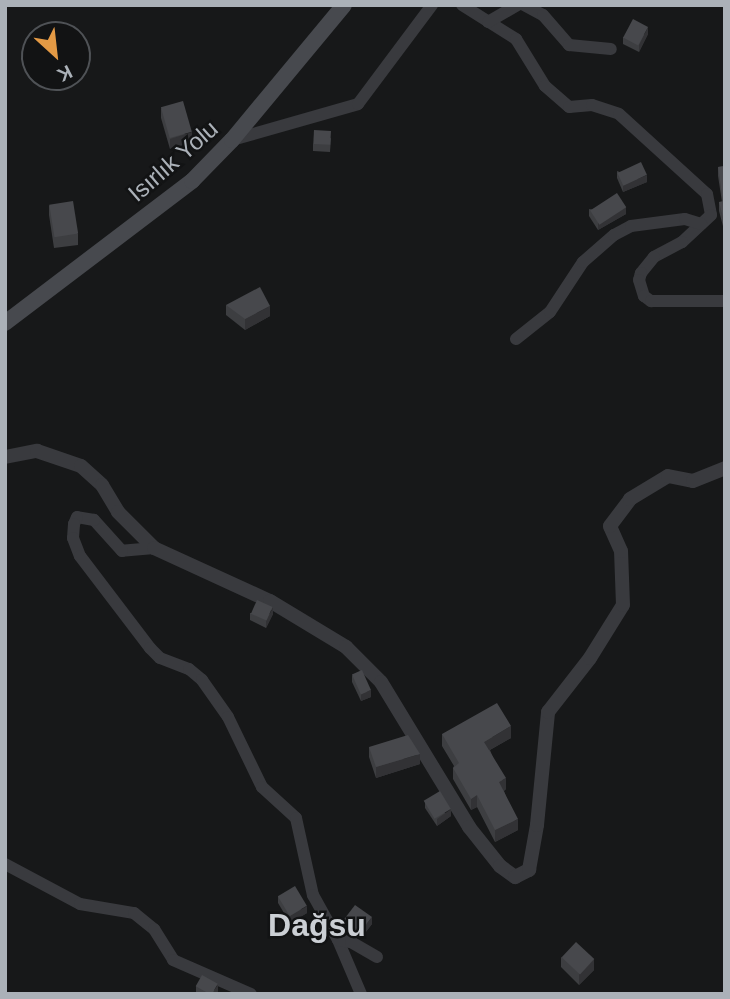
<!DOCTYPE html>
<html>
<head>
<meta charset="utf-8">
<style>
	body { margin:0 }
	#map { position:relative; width:730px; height:999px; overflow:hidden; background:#171819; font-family:Helvetica,sans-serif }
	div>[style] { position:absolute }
	.minor>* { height:12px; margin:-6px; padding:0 6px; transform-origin:6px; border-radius:6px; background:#393a3e }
	.tertiary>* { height:14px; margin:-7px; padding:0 7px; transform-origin:7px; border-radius:7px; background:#393a3e }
	.secondary>* { height:16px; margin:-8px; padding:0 8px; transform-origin:8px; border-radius:8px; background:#47494e }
	.wall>* { inset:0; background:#3d3e41 }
	.shaded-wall>* { inset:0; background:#323235 }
	.building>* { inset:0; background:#47484c; transform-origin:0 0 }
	span { translate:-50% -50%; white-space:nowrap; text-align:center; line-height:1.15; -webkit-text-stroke:5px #121314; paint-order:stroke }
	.street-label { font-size:24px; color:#abb1b8 }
	.district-label { font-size:32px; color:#cbcfd4; font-weight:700 }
	.frame { position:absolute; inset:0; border:7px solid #abb1b8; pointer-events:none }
	.north { position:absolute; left:21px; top:21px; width:70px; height:70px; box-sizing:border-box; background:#121314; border:2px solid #4f5256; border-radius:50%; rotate:153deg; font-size:19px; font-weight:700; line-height:28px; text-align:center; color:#abb1b8 }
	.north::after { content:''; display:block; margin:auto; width:24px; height:32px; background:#e49a45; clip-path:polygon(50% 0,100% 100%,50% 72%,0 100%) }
</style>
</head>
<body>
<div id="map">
	<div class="minor">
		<div style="left:462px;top:5px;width:64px;rotate:32.2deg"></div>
		<div style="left:516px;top:39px;width:55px;rotate:58.3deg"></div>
		<div style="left:545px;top:86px;width:32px;rotate:41deg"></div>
		<div style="left:569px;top:107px;width:23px;rotate:-5deg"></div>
		<div style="left:592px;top:105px;width:28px;rotate:18deg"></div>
		<div style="left:619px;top:114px;width:119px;rotate:42.3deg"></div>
		<div style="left:707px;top:194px;width:21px;rotate:79deg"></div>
		<div style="left:711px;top:215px;width:40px;rotate:137deg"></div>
		<div style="left:682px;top:242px;width:32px;rotate:152deg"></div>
		<div style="left:654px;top:257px;width:21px;rotate:129deg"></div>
		<div style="left:641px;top:273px;width:7px;rotate:106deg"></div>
		<div style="left:639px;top:280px;width:17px;rotate:73deg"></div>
		<div style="left:644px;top:296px;width:9px;rotate:36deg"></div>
		<div style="left:651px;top:301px;width:74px"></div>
		<div style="left:524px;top:5px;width:21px;rotate:28deg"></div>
		<div style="left:543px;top:15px;width:40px;rotate:49deg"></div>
		<div style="left:569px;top:45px;width:42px;rotate:5.4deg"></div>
		<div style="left:488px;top:22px;width:34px;rotate:-30deg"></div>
		<div style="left:232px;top:140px;width:131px;rotate:-15.9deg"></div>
		<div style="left:358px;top:104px;width:124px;rotate:-53.2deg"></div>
		<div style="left:516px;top:339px;width:43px;rotate:-38.5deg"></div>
		<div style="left:550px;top:312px;width:60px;rotate:-56.6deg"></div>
		<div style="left:583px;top:262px;width:41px;rotate:-41.1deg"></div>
		<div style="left:614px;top:235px;width:19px;rotate:-28deg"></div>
		<div style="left:631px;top:226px;width:54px;rotate:-7.4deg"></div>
		<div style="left:685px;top:219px;width:17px;rotate:17deg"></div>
		<div style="left:154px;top:548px;width:32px;rotate:175deg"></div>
		<div style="left:122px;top:551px;width:42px;rotate:-132.1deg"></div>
		<div style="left:94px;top:520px;width:17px;rotate:-170deg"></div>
		<div style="left:77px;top:517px;width:8px;rotate:113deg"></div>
		<div style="left:74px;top:524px;width:14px;rotate:94deg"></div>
		<div style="left:73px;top:538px;width:19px;rotate:69deg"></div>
		<div style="left:80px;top:556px;width:116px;rotate:52.7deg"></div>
		<div style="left:150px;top:648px;width:14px;rotate:45deg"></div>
		<div style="left:160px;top:658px;width:31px;rotate:21deg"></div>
		<div style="left:189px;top:669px;width:17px;rotate:40deg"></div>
		<div style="left:202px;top:680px;width:45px;rotate:54.9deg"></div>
		<div style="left:228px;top:717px;width:78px;rotate:64.1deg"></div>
		<div style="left:262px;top:787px;width:46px;rotate:42.4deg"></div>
		<div style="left:296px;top:818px;width:79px;rotate:77.6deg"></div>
		<div style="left:313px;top:895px;width:51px;rotate:60.9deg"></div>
		<div style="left:338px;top:940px;width:59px;rotate:66.9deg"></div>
		<div style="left:5px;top:864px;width:85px;rotate:28.1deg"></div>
		<div style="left:80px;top:904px;width:55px;rotate:9.5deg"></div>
		<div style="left:134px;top:913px;width:26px;rotate:39deg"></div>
		<div style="left:154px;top:929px;width:36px;rotate:58deg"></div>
		<div style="left:173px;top:960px;width:85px;rotate:23.6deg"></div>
		<div style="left:338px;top:940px;width:13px;rotate:9deg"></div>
		<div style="left:351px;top:942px;width:30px;rotate:30deg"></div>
	</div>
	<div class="tertiary">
		<div style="left:5px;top:457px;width:33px;rotate:-11deg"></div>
		<div style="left:37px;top:451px;width:46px;rotate:18.8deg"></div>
		<div style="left:81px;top:466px;width:28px;rotate:42deg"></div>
		<div style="left:102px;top:485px;width:31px;rotate:59deg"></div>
		<div style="left:118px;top:512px;width:51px;rotate:45deg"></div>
		<div style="left:154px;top:548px;width:128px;rotate:24.6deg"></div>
		<div style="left:270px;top:601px;width:89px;rotate:31.2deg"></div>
		<div style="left:346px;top:647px;width:49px;rotate:45deg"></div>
		<div style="left:381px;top:682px;width:170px;rotate:58.7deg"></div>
		<div style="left:469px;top:827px;width:50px;rotate:51.5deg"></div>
		<div style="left:500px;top:866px;width:19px;rotate:36deg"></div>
		<div style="left:515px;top:877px;width:16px;rotate:-27deg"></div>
		<div style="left:529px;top:870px;width:46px;rotate:-79.9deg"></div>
		<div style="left:537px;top:825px;width:114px;rotate:-84.4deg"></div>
		<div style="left:548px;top:712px;width:68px;rotate:-52.1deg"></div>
		<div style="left:590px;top:658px;width:62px;rotate:-58.1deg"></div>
		<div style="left:623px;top:605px;width:54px;rotate:-92.1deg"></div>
		<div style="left:621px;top:551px;width:27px;rotate:-114deg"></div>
		<div style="left:610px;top:526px;width:34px;rotate:-53deg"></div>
		<div style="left:630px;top:499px;width:44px;rotate:-31.2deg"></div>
		<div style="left:668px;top:476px;width:25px;rotate:11deg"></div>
		<div style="left:693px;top:481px;width:35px;rotate:-22deg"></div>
	</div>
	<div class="secondary">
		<div style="left:5px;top:323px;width:235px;rotate:-37.2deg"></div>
		<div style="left:192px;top:181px;width:57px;rotate:-45.7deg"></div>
		<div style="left:232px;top:140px;width:175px;rotate:-50.3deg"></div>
	</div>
	<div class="wall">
		<div style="clip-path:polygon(648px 34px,639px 52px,623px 44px,623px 37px)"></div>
		<div style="clip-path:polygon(161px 108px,192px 142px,170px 149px,161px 118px)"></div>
		<div style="clip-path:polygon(331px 138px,330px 152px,313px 151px,313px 144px)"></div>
		<div style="clip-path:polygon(725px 166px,725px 230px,724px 230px,719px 211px,719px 202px,722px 202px,718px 176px,718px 167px)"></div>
		<div style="clip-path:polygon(617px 171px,647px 182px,623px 192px,617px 178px)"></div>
		<div style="clip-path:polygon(49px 205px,78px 234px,78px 245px,54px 248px,49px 215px)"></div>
		<div style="clip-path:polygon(589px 209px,626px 214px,598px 230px,589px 216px)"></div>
		<div style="clip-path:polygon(226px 305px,270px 316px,245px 330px,226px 315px)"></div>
		<div style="clip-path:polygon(250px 613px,273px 614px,266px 628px,250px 620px)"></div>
		<div style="clip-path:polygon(352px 675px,371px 697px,361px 701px,352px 682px)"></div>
		<div style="clip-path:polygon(442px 734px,511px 738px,490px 750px,506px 789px,504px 791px,518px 830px,495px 842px,477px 807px,471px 810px,453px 779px,453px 768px,454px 766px,442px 746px)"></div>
		<div style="clip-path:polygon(369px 747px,420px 764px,376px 778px,369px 757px)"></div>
		<div style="clip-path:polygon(425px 802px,451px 816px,437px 826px,425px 808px)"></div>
		<div style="clip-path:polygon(278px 896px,307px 913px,290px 923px,278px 903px)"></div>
		<div style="clip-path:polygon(342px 922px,372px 924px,361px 938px,342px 929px)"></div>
		<div style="clip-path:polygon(561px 957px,594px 970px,579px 985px,561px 967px)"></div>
		<div style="clip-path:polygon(196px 986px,218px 991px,216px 994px,198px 994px,196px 993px)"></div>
	</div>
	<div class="shaded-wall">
		<div style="clip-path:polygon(648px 27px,648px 34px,639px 52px,639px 45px)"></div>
		<div style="clip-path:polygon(192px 132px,192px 142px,170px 149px,170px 139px)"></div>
		<div style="clip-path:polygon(647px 175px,647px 182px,623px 192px,623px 185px)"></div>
		<div style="clip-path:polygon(626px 207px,626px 214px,598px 230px,598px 223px)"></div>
		<div style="clip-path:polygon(270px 306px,270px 316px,245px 330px,245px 319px)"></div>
		<div style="clip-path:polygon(273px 607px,273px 614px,266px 628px,266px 621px)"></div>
		<div style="clip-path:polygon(371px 690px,371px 697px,361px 701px,361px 694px)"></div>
		<div style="clip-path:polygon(511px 726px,511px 738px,484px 753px,484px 742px)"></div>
		<div style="clip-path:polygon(420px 754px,420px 764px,376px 778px,376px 767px)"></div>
		<div style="clip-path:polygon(506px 778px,506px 789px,499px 793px,499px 782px)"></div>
		<div style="clip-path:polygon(477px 795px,477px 807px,471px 810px,471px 799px)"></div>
		<div style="clip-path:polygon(451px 809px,451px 816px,437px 826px,437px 819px)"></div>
		<div style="clip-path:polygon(518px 819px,518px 830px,495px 842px,495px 830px)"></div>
		<div style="clip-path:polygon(307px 906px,307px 913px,290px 923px,290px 916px)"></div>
		<div style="clip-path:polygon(372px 917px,372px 924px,361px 938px,361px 931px)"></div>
		<div style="clip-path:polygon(594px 959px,594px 970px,579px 985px,579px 974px)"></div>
		<div style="clip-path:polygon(218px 984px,218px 991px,216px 994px,212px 994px)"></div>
	</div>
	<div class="building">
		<div style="left:633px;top:19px;width:17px;height:21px;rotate:28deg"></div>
		<div style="left:183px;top:101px;width:32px;height:23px;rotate:74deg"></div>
		<div style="left:314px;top:130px;width:17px;height:14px;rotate:3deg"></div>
		<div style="left:641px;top:162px;width:14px;height:26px;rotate:65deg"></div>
		<div style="clip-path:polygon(725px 166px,725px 220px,724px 221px,719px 202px,723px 201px,718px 167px)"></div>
		<div style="left:617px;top:193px;width:17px;height:32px;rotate:57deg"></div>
		<div style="left:73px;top:201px;width:33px;height:24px;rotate:81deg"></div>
		<div style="clip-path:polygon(260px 287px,270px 306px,245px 319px,226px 305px)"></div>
		<div style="left:257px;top:600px;width:17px;height:15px;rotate:24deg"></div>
		<div style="left:362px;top:670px;width:22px;height:11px;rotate:66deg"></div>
		<div style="clip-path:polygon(497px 703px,511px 726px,484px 742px,506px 778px,499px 782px,518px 819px,495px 830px,477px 795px,471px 799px,453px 768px,459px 763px,442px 734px)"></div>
		<div style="clip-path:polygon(408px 735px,420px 754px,376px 767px,369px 747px)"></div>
		<div style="left:440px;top:791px;width:21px;height:19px;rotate:59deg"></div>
		<div style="left:295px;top:886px;width:23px;height:20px;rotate:59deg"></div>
		<div style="clip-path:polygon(355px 905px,372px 917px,361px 931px,342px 922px)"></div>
		<div style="left:576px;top:942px;width:25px;height:21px;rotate:43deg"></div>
		<div style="left:202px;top:975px;width:18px;height:13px;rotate:29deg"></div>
	</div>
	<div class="street-label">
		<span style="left:173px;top:161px;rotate:-41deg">Isırlık Yolu</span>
	</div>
	<div class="district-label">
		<span style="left:317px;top:925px">Dağsu</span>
	</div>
	<div class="frame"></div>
	<div class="north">K</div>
</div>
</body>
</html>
